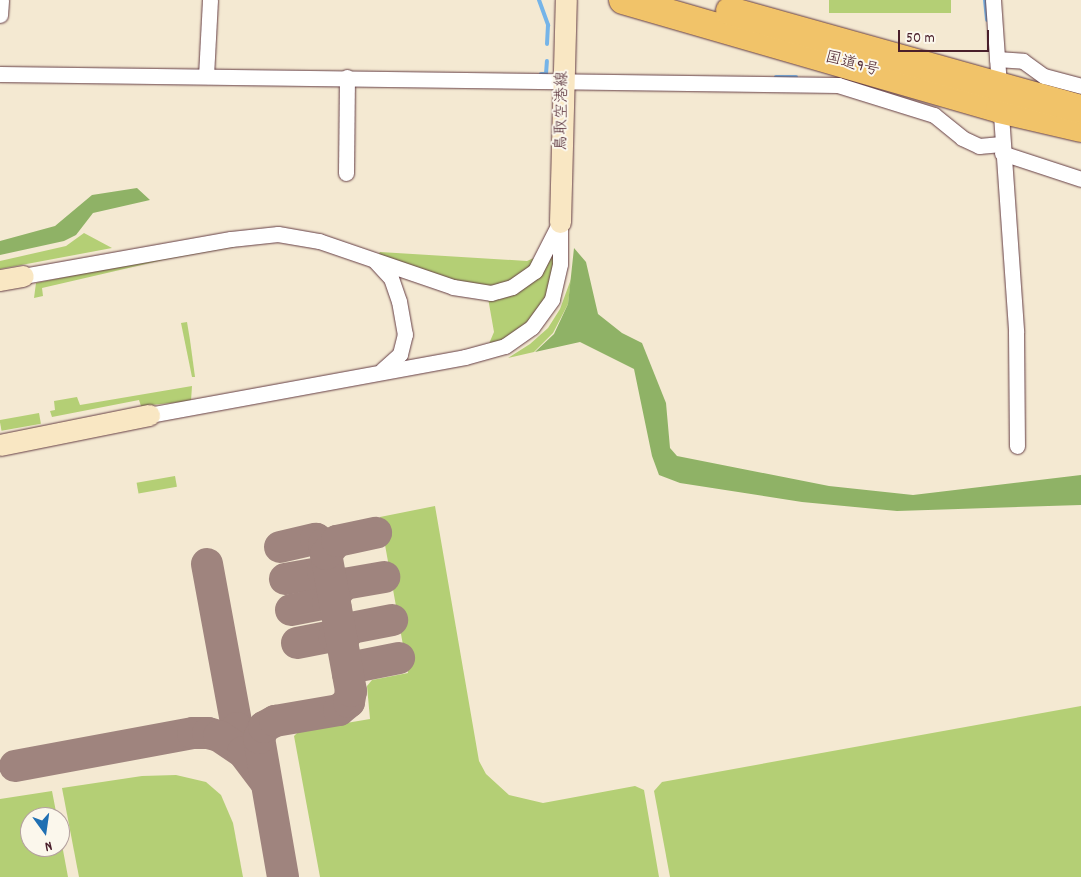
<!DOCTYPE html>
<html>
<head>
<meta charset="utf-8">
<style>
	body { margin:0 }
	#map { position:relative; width:1081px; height:877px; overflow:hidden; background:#f4e9d2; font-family:Dekko,"Klee One",sans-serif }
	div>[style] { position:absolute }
	.green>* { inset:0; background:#b4cf75; transform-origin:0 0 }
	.forest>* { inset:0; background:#8fb266 }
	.stream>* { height:4px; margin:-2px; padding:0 2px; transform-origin:2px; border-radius:2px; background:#75b4e8 }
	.taxiway>* { height:32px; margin:-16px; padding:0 16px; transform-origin:16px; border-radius:16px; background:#9f847e }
	.roads { filter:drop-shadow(0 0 1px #643d44) drop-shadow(0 0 1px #643d44) }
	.street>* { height:15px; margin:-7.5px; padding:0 7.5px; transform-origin:7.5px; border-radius:7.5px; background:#fff }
	.secondary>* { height:21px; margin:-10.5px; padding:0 10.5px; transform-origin:10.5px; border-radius:10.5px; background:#f9e7c3 }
	.highway>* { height:28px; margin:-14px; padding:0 14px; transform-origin:14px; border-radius:14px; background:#f1c369 }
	span { translate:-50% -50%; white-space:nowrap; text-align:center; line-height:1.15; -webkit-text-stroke:4px #fbf7ec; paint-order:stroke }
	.street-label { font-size:16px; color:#4a1f2b }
	.north { position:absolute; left:20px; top:807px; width:50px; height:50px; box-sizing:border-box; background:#fbf7ec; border:1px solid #b4a19f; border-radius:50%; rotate:166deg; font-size:14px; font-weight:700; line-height:20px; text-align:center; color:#4a1f2b }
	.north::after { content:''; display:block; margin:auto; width:18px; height:22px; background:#1f6fb2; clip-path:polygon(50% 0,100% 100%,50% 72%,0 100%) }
	.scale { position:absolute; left:898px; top:30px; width:91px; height:22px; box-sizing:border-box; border:2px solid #4a1f2b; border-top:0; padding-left:6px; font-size:15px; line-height:18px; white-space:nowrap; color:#4a1f2b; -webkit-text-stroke:4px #fbf7ec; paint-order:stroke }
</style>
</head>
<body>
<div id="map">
	<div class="green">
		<div style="left:829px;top:0;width:122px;height:13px"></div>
		<div style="clip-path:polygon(84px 233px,112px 248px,0 269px,0 261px,66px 246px)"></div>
		<div style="clip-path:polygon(273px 240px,163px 260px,42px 288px,43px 296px,34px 298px,36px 283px,138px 262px)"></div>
		<div style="clip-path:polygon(555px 251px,550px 292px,519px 333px,488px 346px,494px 332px,488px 298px,543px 272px)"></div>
		<div style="clip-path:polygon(380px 252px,527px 261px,536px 257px,524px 275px,498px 287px,472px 287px,378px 255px)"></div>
		<div style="clip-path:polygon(571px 279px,568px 304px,553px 333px,534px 352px,508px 358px,530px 344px,548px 328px,560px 309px)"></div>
		<div style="clip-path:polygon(187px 322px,190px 340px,195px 377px,192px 377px,181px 323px)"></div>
		<div style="clip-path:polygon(192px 386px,191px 401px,141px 406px,139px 400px,52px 417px,50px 411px,55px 410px,54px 401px,77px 397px,80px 405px)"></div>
		<div style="left:39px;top:413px;width:11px;height:40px;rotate:80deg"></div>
		<div style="left:175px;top:476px;width:11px;height:39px;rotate:80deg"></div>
		<div style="clip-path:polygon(435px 506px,479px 761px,486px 774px,509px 795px,543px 803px,635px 786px,644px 790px,659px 877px,320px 877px,294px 736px,299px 731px,370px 719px,367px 686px,372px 680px,408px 673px,380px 517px)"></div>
		<div style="clip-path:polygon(1081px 706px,1081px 877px,670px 877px,654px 791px,662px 782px)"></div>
		<div style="clip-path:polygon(176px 775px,206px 782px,221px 795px,233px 823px,243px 877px,79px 877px,62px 788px,142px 776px)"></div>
		<div style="clip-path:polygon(52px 791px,57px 817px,30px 817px,30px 847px,60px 847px,60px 834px,68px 877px,0 877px,0 799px)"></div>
	</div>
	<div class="forest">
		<div style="clip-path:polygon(137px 188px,150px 200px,93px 213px,76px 235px,64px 241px,0 255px,0 241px,55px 226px,92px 195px)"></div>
		<div style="clip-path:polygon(574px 248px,586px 262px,598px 314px,622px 333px,642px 343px,666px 403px,670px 448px,677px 456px,829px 486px,913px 495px,1081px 475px,1081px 505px,897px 511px,802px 502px,680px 483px,659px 475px,652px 456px,634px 369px,580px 342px,535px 352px,554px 334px,568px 304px)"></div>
	</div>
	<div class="stream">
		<div style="left:539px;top:0;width:27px;rotate:70deg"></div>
		<div style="left:548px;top:25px;width:19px;rotate:93deg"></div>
		<div style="left:985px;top:0;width:20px;rotate:84deg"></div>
		<div style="left:541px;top:74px;width:5px"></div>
		<div style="left:546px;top:74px;width:13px;rotate:-86deg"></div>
		<div style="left:776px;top:77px;width:20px"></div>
	</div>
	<div class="taxiway">
		<div style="left:280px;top:547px;width:37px;rotate:-13deg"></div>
		<div style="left:316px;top:539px;width:9px;rotate:32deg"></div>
		<div style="left:324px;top:544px;width:10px;rotate:79deg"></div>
		<div style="left:207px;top:564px;width:167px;rotate:79.6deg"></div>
		<div style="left:237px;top:728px;width:33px;rotate:67deg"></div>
		<div style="left:285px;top:579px;width:39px;rotate:-10deg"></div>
		<div style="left:323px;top:572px;width:9px;rotate:32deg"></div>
		<div style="left:334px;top:596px;width:16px;rotate:-50deg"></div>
		<div style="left:344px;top:584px;width:41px;rotate:-9.9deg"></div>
		<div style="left:291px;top:610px;width:38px;rotate:-11deg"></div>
		<div style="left:328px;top:603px;width:9px;rotate:32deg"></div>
		<div style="left:342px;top:639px;width:14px;rotate:-51deg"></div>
		<div style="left:351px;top:628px;width:42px;rotate:-11deg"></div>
		<div style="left:297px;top:643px;width:38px;rotate:-11deg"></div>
		<div style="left:334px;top:636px;width:11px;rotate:38deg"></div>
		<div style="left:348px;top:674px;width:9px;rotate:-49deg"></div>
		<div style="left:354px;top:667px;width:46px;rotate:-11.3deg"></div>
		<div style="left:15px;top:766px;width:181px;rotate:-10.5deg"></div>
		<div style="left:193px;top:733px;width:15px"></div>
		<div style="left:208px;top:733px;width:11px;rotate:15deg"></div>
		<div style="left:219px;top:736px;width:29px;rotate:34deg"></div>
		<div style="left:243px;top:752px;width:35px;rotate:53deg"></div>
		<div style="left:283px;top:877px;width:141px;rotate:-99.8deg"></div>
		<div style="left:259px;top:738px;width:12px;rotate:-66deg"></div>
		<div style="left:264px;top:727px;width:13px;rotate:-29deg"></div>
		<div style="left:275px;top:721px;width:65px;rotate:-9.8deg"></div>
		<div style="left:339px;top:710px;width:13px;rotate:-39deg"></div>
		<div style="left:349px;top:702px;width:11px;rotate:-80deg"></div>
		<div style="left:351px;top:691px;width:139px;rotate:-100.3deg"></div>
		<div style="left:326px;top:554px;width:17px;rotate:-50deg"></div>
		<div style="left:337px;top:541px;width:40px;rotate:-12deg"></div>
	</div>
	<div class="roads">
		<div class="street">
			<div style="left:993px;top:0;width:333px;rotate:86deg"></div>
			<div style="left:1016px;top:332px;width:114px;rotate:89.5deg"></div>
			<div style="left:0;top:15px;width:15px;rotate:-86deg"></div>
			<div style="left:997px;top:59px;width:26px;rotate:4deg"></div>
			<div style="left:1023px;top:61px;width:26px;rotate:36deg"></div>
			<div style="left:1044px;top:76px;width:38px;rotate:15deg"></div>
			<div style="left:0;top:74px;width:838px;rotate:0.75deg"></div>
			<div style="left:838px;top:85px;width:101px;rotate:17.4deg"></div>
			<div style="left:934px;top:115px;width:36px;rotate:39deg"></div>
			<div style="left:962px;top:138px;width:19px;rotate:25deg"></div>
			<div style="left:979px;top:146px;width:22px;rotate:-5deg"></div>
			<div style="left:206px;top:76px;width:76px;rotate:-87deg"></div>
			<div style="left:1002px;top:153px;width:83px;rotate:18.2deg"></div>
			<div style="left:346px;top:173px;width:96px;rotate:-89.4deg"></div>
			<div style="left:375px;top:261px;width:23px;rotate:47deg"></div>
			<div style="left:391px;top:278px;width:24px;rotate:71deg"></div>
			<div style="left:399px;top:301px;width:34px;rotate:80deg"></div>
			<div style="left:405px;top:334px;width:21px;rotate:104deg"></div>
			<div style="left:400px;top:354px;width:24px;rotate:138deg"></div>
			<div style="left:23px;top:276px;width:211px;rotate:-10.1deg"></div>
			<div style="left:231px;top:239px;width:47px;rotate:-6.1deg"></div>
			<div style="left:278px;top:234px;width:42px;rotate:9.7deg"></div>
			<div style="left:319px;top:241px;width:142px;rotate:18.9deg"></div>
			<div style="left:453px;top:287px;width:38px;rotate:9deg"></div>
			<div style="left:491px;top:293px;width:22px;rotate:-16deg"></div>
			<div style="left:512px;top:287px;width:28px;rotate:-35deg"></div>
			<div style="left:535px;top:271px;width:55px;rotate:-63deg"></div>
			<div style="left:149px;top:415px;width:321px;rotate:-10.4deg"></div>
			<div style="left:465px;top:357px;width:41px;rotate:-15.4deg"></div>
			<div style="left:505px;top:346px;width:33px;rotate:-35deg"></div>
			<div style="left:532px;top:327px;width:34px;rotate:-54deg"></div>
			<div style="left:552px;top:299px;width:36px;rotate:-77deg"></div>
			<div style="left:560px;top:264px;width:37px;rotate:-90deg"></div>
		</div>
		<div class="secondary">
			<div style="left:560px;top:222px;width:222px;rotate:-88.5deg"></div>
			<div style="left:0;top:280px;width:23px;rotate:-10deg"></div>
			<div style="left:0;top:445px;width:152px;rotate:-11.4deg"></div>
		</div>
		<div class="highway">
			<div style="left:623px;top:0;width:392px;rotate:16.1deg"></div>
			<div style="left:1000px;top:109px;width:83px;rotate:13.2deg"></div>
			<div style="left:730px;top:11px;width:364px;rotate:15.6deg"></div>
		</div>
	</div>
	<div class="street-label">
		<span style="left:852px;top:65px;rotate:15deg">国道9号</span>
		<span style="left:563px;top:111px;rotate:-89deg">鳥取空港線</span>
	</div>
	<div class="north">N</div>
	<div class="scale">50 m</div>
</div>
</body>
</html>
